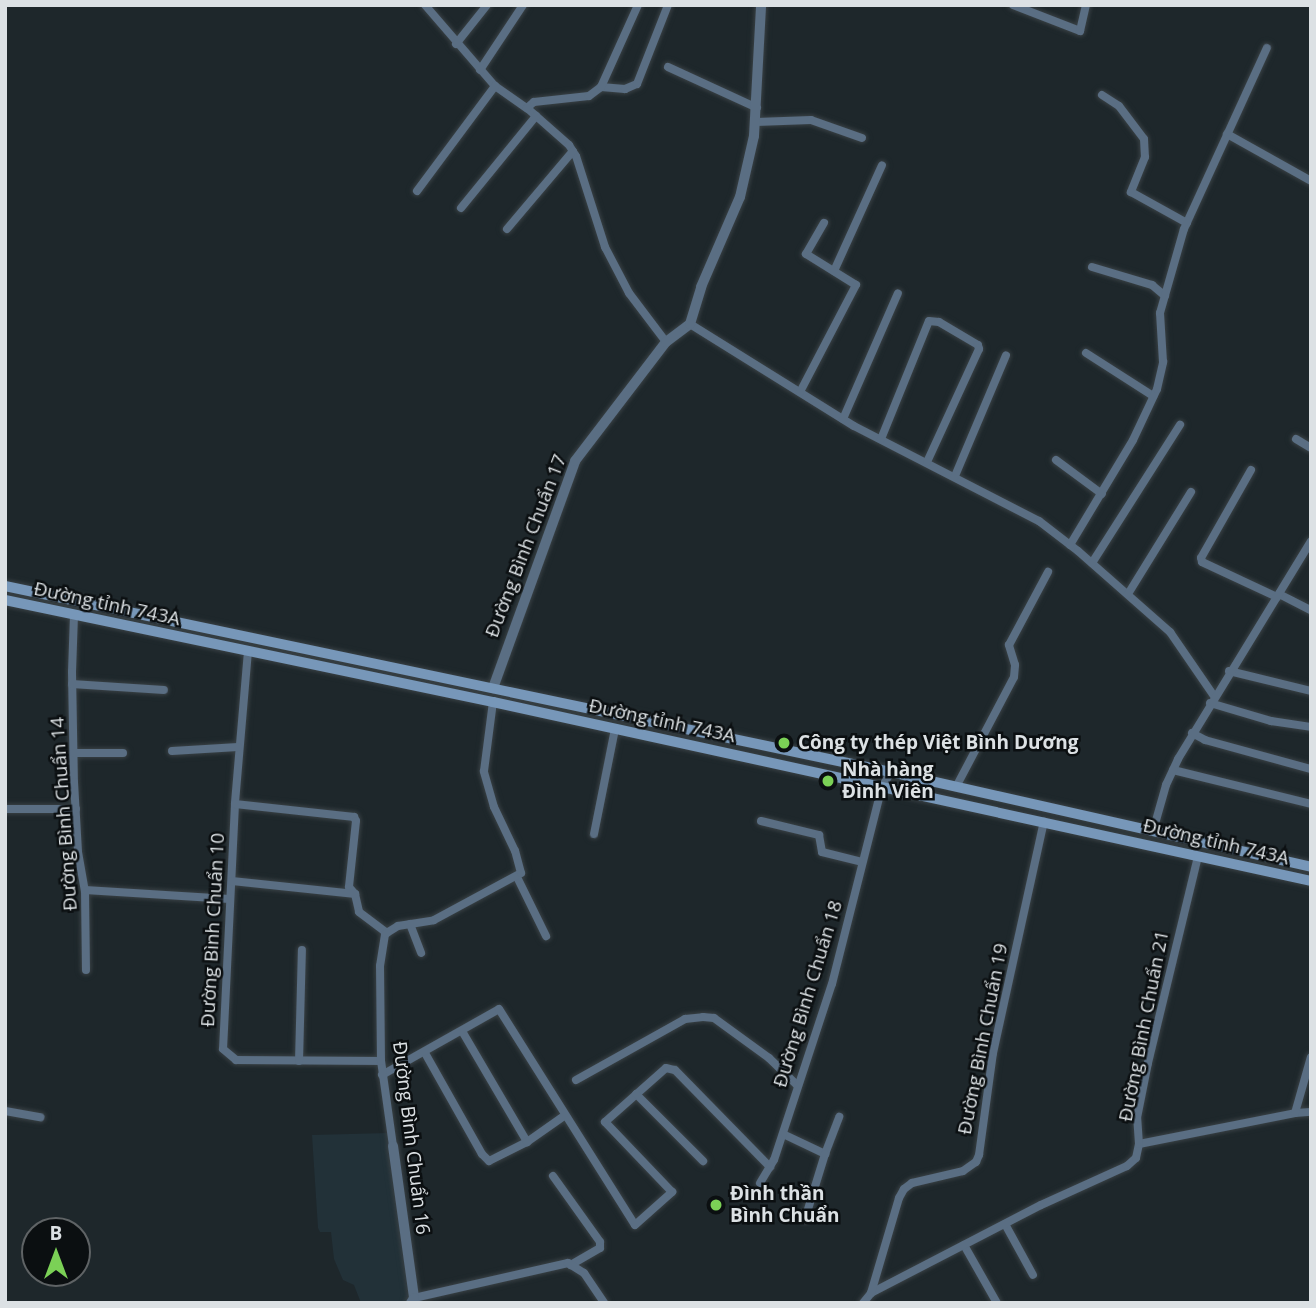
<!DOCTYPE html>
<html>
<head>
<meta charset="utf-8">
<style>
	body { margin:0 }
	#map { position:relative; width:1316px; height:1308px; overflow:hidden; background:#1e272b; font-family:"Open Sans",sans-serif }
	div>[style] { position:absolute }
	.built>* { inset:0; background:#223138 }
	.roads { filter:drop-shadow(0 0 2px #394145) drop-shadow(0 0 2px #394145) }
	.minor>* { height:8px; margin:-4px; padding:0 4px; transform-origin:4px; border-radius:4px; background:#5a6e83 }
	.tertiary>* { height:10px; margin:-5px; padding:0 5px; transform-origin:5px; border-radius:5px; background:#5a6e83 }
	.secondary>* { height:10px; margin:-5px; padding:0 5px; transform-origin:5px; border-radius:5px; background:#7797b9 }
	.dots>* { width:19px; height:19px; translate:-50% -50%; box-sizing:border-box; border:4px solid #0b0f11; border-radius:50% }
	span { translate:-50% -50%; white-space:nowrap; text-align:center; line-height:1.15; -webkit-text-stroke:5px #0b0f11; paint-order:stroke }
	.street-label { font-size:19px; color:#dce1e4 }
	.poi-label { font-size:19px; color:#dce1e4; font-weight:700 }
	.left { translate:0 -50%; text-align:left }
	.frame { position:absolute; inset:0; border:7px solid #dce1e4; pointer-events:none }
	.north { position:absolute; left:21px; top:1217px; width:70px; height:70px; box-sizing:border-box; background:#0b0f11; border:2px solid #5f6365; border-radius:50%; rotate:0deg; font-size:19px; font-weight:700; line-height:28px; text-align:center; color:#dce1e4 }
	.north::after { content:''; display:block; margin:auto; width:24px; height:32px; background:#7bd156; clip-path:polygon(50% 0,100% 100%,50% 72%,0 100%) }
</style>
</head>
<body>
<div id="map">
	<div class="built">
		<div style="clip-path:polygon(388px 1133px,415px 1303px,361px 1303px,354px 1285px,343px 1280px,334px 1259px,331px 1232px,320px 1232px,318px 1228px,312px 1135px)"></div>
	</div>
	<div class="roads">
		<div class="minor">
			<div style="left:425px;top:5px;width:107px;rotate:49.2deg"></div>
			<div style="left:495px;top:86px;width:39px;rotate:35deg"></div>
			<div style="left:527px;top:108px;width:56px;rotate:41.4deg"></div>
			<div style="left:569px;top:145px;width:13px;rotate:58deg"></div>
			<div style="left:576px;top:156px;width:96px;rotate:72.3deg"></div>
			<div style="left:605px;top:247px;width:52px;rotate:62.4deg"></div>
			<div style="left:629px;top:293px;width:61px;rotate:52.9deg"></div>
			<div style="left:1013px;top:5px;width:72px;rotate:21.2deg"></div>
			<div style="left:1080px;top:31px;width:27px;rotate:-77deg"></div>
			<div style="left:456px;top:44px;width:50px;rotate:-51.5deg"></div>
			<div style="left:668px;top:67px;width:98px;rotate:24.7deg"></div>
			<div style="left:480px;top:70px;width:78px;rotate:-56.5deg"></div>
			<div style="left:601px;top:87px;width:24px;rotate:5deg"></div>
			<div style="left:625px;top:89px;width:13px;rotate:-23deg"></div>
			<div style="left:637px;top:84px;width:85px;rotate:-68.6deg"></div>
			<div style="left:1102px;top:95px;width:20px;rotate:33deg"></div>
			<div style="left:1119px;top:106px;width:41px;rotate:52.9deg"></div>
			<div style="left:1144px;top:139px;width:18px;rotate:87deg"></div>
			<div style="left:1145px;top:157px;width:38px;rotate:112deg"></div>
			<div style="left:1131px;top:192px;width:64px;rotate:29deg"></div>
			<div style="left:527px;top:108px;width:9px;rotate:-41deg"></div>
			<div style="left:534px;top:102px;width:55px;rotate:-6.2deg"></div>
			<div style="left:589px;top:96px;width:15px;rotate:-37deg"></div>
			<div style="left:601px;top:87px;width:90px;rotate:-65.7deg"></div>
			<div style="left:756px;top:122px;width:55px;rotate:-2.1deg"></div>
			<div style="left:811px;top:120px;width:54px;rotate:19.4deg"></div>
			<div style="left:1227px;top:134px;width:96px;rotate:29.2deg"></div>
			<div style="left:417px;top:191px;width:131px;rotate:-53.4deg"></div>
			<div style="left:461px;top:208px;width:119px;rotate:-50.8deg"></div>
			<div style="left:507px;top:229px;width:102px;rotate:-49.8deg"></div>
			<div style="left:1092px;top:267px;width:63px;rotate:16.7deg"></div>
			<div style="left:1152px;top:285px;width:17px;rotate:40deg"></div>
			<div style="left:834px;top:271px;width:116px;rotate:-65.6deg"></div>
			<div style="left:690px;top:324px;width:193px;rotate:31.9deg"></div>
			<div style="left:854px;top:426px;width:208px;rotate:27.2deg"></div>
			<div style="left:1039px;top:521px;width:49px;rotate:37.6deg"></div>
			<div style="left:1078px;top:551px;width:123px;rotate:41.4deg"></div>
			<div style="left:1170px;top:632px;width:78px;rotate:55.5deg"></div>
			<div style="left:1086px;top:353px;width:80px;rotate:32.7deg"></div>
			<div style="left:800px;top:392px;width:121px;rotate:-62.4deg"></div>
			<div style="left:856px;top:285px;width:59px;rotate:-148.2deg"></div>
			<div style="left:806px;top:254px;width:36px;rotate:-60deg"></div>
			<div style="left:843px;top:419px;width:137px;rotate:-66.4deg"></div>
			<div style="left:881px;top:439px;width:127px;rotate:-67.9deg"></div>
			<div style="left:929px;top:321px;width:10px;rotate:6deg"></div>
			<div style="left:939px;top:322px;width:45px;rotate:30.5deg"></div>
			<div style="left:978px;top:345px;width:4px;rotate:76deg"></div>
			<div style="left:979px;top:349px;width:124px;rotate:114.7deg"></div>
			<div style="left:1296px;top:439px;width:17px;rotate:31deg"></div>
			<div style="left:1056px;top:460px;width:57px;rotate:36.5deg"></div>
			<div style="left:1251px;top:470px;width:101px;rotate:119.6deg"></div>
			<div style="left:1201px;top:558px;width:4px;rotate:76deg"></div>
			<div style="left:1202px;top:562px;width:83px;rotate:25deg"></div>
			<div style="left:955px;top:476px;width:131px;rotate:-67.1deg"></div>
			<div style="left:1070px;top:545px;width:122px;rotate:-59deg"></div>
			<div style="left:1133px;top:440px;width:56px;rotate:-64.8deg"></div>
			<div style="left:1157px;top:389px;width:28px;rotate:-77deg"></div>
			<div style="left:1163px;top:362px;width:49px;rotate:-93.5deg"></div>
			<div style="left:1160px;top:313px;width:87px;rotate:-74.1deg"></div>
			<div style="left:1184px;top:229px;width:199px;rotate:-65.4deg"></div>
			<div style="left:1092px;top:563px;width:164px;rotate:-57.5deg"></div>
			<div style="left:1128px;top:594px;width:120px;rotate:-58.3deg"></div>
			<div style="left:1279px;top:594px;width:36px;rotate:27deg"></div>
			<div style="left:74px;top:615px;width:57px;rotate:92deg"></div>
			<div style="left:72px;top:672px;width:110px;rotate:89deg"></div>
			<div style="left:74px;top:782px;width:70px;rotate:86.7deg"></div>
			<div style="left:78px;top:852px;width:39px;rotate:80deg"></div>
			<div style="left:85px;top:890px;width:80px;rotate:89.3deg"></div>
			<div style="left:248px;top:651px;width:154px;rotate:94.9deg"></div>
			<div style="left:235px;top:804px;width:245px;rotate:92.8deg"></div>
			<div style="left:223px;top:1049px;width:17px;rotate:40deg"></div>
			<div style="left:236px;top:1060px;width:145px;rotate:0.4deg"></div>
			<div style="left:1229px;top:671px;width:84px;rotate:13.7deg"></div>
			<div style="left:72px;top:684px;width:92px;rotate:3.7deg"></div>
			<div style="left:1210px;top:703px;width:64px;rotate:16.4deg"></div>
			<div style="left:1271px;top:721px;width:40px;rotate:8.5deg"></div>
			<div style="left:1192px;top:733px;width:15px;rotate:28deg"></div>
			<div style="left:1205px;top:740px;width:110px;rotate:15.3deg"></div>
			<div style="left:172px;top:751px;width:66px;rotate:-3.5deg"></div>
			<div style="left:74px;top:753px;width:49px"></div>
			<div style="left:1173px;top:770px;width:142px;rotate:13.8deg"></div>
			<div style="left:956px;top:787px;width:124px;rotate:-62.2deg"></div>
			<div style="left:1014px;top:677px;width:12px;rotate:-85deg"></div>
			<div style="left:1015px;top:665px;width:21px;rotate:-107deg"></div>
			<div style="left:1009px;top:645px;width:83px;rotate:-61.9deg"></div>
			<div style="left:235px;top:804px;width:120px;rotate:6.2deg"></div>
			<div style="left:354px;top:817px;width:4px;rotate:63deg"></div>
			<div style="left:356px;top:821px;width:66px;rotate:96.1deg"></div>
			<div style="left:349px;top:887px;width:9px;rotate:49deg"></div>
			<div style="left:355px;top:894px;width:18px;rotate:77deg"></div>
			<div style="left:359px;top:912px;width:35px;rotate:37deg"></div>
			<div style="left:5px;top:809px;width:71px"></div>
			<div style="left:761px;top:821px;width:60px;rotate:13.6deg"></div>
			<div style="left:819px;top:835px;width:17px;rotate:80deg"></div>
			<div style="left:822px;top:852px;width:41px;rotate:14deg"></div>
			<div style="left:1153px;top:831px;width:48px;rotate:-74.2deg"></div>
			<div style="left:1166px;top:785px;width:29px;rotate:-65deg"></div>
			<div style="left:1178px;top:759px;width:255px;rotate:-58.6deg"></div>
			<div style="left:594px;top:834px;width:107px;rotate:-78.7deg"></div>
			<div style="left:517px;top:877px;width:66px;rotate:63.8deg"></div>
			<div style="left:232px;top:881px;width:124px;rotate:6deg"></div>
			<div style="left:85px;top:890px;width:145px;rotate:3.6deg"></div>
			<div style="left:410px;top:924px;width:31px;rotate:69deg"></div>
			<div style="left:462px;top:1031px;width:129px;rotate:59.6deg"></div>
			<div style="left:425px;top:1053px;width:116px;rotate:60.6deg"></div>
			<div style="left:482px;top:1154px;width:10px;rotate:45deg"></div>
			<div style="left:489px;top:1161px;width:42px;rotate:-26.6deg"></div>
			<div style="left:527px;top:1142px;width:45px;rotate:-35.1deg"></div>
			<div style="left:299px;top:1061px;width:111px;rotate:-88.5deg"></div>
			<div style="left:382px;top:1075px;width:134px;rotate:-29.4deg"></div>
			<div style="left:499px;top:1009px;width:255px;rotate:57.8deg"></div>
			<div style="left:635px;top:1225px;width:50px;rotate:-41.7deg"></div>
			<div style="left:672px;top:1192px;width:97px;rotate:-133.7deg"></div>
			<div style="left:605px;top:1122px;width:81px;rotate:-41.5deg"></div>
			<div style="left:666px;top:1068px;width:9px;rotate:13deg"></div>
			<div style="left:675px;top:1070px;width:136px;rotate:45.6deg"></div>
			<div style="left:576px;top:1080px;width:125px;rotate:-29.2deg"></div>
			<div style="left:685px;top:1019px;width:18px;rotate:-6deg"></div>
			<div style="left:703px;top:1017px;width:11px;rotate:5deg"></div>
			<div style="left:714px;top:1018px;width:68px;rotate:36deg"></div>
			<div style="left:769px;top:1058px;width:39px;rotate:44deg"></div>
			<div style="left:636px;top:1094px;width:95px;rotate:45deg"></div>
			<div style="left:5px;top:1111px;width:36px;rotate:10deg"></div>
			<div style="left:1295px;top:1113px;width:16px;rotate:-4deg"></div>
			<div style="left:783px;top:1134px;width:47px;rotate:25.5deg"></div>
			<div style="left:825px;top:1154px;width:40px;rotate:-69deg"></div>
			<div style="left:1139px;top:1144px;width:159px;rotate:-11.2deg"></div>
			<div style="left:1295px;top:1113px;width:58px;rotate:-74.1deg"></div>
			<div style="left:393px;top:1146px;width:86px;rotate:-98deg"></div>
			<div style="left:381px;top:1061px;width:95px;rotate:-90.6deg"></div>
			<div style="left:380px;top:966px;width:32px;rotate:-81deg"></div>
			<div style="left:385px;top:934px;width:15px;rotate:-32deg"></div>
			<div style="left:398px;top:926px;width:36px;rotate:-9deg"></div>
			<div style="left:434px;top:920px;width:99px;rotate:-28.4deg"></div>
			<div style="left:521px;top:873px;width:23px;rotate:-105deg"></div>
			<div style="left:515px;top:851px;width:49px;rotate:-115.5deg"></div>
			<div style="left:494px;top:807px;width:37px;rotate:-106deg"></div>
			<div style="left:484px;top:771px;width:70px;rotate:-82.6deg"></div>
			<div style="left:553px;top:1176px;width:81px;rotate:54.5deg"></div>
			<div style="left:600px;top:1242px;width:6px;rotate:90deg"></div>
			<div style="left:600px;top:1248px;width:34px;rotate:150deg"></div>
			<div style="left:760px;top:1183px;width:27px;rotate:-59deg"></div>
			<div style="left:774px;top:1160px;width:185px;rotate:-71.8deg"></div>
			<div style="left:832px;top:984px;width:203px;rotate:-75.8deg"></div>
			<div style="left:882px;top:787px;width:17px;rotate:-59deg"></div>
			<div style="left:805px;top:1219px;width:68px;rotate:-72.9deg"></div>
			<div style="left:1005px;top:1224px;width:58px;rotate:61.2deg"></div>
			<div style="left:964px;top:1245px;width:67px;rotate:60.4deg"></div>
			<div style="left:871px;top:1293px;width:191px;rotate:-27.4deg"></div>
			<div style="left:1041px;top:1205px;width:94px;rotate:-24.4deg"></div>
			<div style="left:1127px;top:1166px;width:12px;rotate:-42deg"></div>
			<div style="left:1136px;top:1158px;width:14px;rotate:-78deg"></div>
			<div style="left:1139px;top:1144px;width:26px;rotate:-94deg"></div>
			<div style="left:1137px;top:1118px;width:56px;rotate:-78.7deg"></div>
			<div style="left:1148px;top:1063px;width:213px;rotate:-76.4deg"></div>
			<div style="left:414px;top:1298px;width:158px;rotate:-12.8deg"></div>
			<div style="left:568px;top:1263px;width:19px;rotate:32deg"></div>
			<div style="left:584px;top:1273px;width:36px;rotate:56deg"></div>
			<div style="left:863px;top:1303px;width:13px;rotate:-51deg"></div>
			<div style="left:871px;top:1293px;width:99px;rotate:-73.6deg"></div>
			<div style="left:899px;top:1198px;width:10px;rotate:-61deg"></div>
			<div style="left:904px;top:1189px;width:10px;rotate:-37deg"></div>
			<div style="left:912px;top:1183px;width:52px;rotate:-13.2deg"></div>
			<div style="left:963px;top:1171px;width:16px;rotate:-35deg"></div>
			<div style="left:976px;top:1162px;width:8px;rotate:-67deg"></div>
			<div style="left:979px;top:1155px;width:103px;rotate:-82.2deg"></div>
			<div style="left:993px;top:1053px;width:237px;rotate:-77.6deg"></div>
		</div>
		<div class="tertiary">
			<div style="left:493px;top:688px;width:241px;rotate:-70.1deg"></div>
			<div style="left:575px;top:461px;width:150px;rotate:-52.6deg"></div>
			<div style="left:666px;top:342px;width:30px;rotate:-37deg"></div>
			<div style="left:690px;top:324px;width:39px;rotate:-73deg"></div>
			<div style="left:701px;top:287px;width:98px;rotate:-66.6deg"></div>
			<div style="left:740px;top:197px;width:63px;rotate:-77.1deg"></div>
			<div style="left:754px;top:136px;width:131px;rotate:-86.9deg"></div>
			<div style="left:393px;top:1146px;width:153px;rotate:82.1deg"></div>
			<div style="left:414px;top:1298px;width:6px;rotate:121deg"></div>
		</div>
		<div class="secondary">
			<div style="left:5px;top:586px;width:905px;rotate:11.86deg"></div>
			<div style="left:891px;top:772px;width:431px;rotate:12.7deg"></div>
			<div style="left:5px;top:600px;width:499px;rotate:11.8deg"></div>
			<div style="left:493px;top:702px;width:837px;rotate:12.34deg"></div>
		</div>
	</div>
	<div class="dots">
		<div style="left:784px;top:743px;background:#7bd156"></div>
		<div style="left:828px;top:781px;background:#7bd156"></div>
		<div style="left:716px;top:1205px;background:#7bd156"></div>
	</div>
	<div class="street-label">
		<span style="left:526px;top:546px;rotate:-69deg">Đường Bình Chuẩn 17</span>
		<span style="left:107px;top:604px;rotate:12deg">Đường tỉnh 743A</span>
		<span style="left:662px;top:721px;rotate:12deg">Đường tỉnh 743A</span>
		<span style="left:64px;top:814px;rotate:-94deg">Đường Bình Chuẩn 14</span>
		<span style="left:1216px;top:842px;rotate:13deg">Đường tỉnh 743A</span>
		<span style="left:213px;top:930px;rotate:-87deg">Đường Bình Chuẩn 10</span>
		<span style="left:808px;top:994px;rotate:-73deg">Đường Bình Chuẩn 18</span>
		<span style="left:1144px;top:1026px;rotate:-79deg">Đường Bình Chuẩn 21</span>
		<span style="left:983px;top:1039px;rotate:-79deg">Đường Bình Chuẩn 19</span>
		<span style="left:411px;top:1138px;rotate:83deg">Đường Bình Chuẩn 16</span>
	</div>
	<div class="poi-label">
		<span class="left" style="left:798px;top:743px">Công ty thép Việt Bình Dương</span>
		<span class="left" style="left:842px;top:781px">Nhà hàng<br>Đình Viên</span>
		<span class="left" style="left:730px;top:1205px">Đình thần<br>Bình Chuẩn</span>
	</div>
	<div class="frame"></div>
	<div class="north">B</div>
</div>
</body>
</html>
